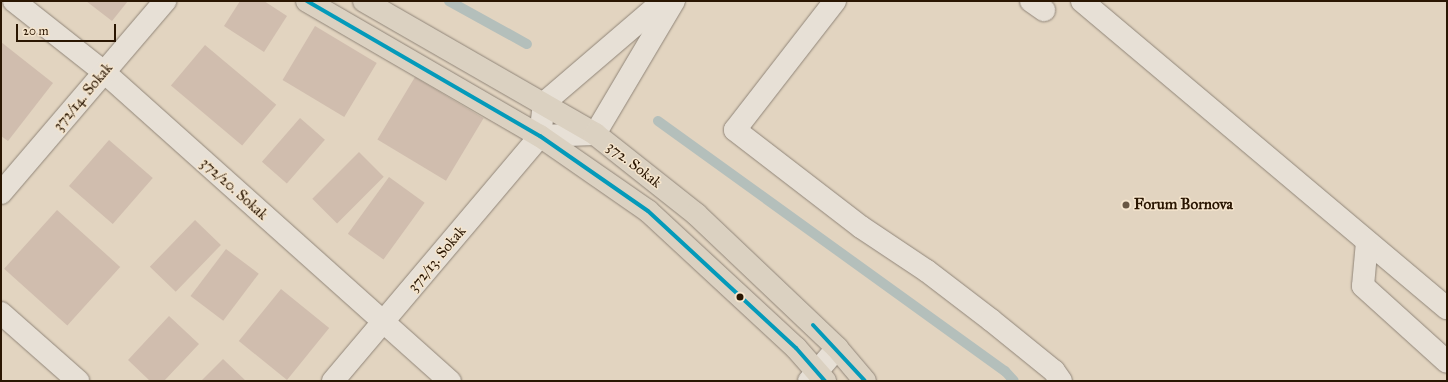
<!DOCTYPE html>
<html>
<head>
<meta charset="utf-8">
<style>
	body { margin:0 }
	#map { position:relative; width:1448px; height:382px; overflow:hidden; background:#e2d4c0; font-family:"IM FELL Great Primer",serif }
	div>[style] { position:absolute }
	.stream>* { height:10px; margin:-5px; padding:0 5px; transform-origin:5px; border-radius:5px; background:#b4bfbb }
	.building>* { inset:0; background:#d0bdae; transform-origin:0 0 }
	.roads { filter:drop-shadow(0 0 1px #908578) drop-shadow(0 0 1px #908578) }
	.minor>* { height:22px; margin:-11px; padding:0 11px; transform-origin:11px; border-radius:11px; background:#e7e0d6 }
	.major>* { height:22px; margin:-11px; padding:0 11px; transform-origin:11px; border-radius:11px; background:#dbd1c1 }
	.bus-1>* { height:4px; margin:-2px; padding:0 2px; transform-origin:2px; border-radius:2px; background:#049aba }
	.dots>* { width:11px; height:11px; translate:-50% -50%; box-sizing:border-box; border:2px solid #f5e5cd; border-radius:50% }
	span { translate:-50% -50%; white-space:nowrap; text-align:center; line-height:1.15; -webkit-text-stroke:3px #f5e5cd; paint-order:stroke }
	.street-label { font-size:15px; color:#2a1602 }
	.poi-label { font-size:15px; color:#2a1602; font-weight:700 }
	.left { translate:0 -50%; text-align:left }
	.frame { position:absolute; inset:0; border:2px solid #2a1602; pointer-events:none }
	.scale { position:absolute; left:16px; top:24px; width:100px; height:18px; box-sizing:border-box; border:2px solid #2a1602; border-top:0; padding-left:5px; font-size:12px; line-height:14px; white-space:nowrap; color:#2a1602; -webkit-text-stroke:3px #f5e5cd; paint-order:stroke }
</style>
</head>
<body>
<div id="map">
	<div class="stream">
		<div style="left:449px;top:1px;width:89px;rotate:28.9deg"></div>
		<div style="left:658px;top:121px;width:428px;rotate:35.8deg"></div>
		<div style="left:1005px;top:371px;width:13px;rotate:48deg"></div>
	</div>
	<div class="building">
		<div style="clip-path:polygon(86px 1px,128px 1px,112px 21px)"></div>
		<div style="clip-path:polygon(240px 1px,264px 1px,287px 16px,264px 52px,224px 26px)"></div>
		<div style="left:315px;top:26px;width:72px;height:63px;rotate:31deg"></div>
		<div style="clip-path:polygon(1px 42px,53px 83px,8px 141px,1px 136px)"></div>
		<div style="left:205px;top:45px;width:93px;height:53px;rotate:40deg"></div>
		<div style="left:415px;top:77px;width:80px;height:73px;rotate:31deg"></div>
		<div style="left:300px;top:118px;width:33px;height:58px;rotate:41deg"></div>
		<div style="left:109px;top:140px;width:58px;height:61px;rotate:41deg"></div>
		<div style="left:359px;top:152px;width:35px;height:66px;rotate:45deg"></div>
		<div style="left:389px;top:177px;width:44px;height:70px;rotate:36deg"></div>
		<div style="left:57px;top:210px;width:85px;height:79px;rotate:42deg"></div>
		<div style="left:195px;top:220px;width:36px;height:65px;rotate:44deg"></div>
		<div style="left:226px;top:249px;width:41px;height:59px;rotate:37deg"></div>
		<div style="left:281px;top:289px;width:62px;height:67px;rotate:39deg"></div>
		<div style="clip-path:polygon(169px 316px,199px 344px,164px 381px,150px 381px,128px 360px)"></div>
		<div style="clip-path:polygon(223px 359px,246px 381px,201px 381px)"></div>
	</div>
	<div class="roads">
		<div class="minor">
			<div style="left:14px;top:1px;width:115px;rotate:38.3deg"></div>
			<div style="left:104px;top:72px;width:464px;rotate:41.8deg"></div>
			<div style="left:835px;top:1px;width:163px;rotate:127.8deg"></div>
			<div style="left:735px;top:130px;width:159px;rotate:37.6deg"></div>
			<div style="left:861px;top:227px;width:79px;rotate:33.7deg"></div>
			<div style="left:927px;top:271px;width:81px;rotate:37.4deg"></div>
			<div style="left:991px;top:320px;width:81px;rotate:39deg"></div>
			<div style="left:1054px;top:371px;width:12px;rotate:55deg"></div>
			<div style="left:1031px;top:1px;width:16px;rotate:35deg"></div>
			<div style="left:1082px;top:1px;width:477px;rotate:40.1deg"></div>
			<div style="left:540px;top:136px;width:55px;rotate:-2.1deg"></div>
			<div style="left:595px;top:134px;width:155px;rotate:-59.3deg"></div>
			<div style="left:540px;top:136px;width:33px;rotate:-83deg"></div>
			<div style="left:544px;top:103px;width:157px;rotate:-40.6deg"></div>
			<div style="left:1px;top:193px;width:253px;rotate:-49.5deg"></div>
			<div style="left:1367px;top:242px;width:44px;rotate:95.2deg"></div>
			<div style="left:1363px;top:286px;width:113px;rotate:42.1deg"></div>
			<div style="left:1px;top:313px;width:103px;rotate:41.4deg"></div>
			<div style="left:333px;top:381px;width:321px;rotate:-49.8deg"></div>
			<div style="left:809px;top:381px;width:43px;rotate:-49.7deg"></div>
		</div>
		<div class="major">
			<div style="left:307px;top:1px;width:269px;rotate:30.1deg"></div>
			<div style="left:540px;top:136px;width:131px;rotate:34.8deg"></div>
			<div style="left:648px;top:211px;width:202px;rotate:42.8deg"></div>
			<div style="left:796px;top:348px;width:44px;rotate:48.7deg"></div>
			<div style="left:364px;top:1px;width:267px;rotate:29.9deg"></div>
			<div style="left:595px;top:134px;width:129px;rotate:38.4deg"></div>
			<div style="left:696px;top:214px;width:195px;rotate:43.5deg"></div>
			<div style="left:837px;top:348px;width:43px;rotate:49.7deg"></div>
		</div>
	</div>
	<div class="bus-1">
		<div style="left:307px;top:1px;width:269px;rotate:30.1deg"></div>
		<div style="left:540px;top:136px;width:131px;rotate:34.8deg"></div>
		<div style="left:648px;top:211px;width:202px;rotate:42.8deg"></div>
		<div style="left:796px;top:348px;width:44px;rotate:48.7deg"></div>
		<div style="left:813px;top:325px;width:76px;rotate:47.1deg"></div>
	</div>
	<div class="dots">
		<div style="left:1126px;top:205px;background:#6a5844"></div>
		<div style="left:740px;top:297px;background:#2a1602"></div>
	</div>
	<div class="street-label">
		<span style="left:83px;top:97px;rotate:-50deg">372/14. Sokak</span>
		<span style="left:634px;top:165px;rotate:38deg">372. Sokak</span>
		<span style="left:234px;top:189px;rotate:42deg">372/20. Sokak</span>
		<span style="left:437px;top:259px;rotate:-50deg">372/13. Sokak</span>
	</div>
	<div class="poi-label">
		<span class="left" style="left:1134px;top:205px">Forum Bornova</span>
	</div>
	<div class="frame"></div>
	<div class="scale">20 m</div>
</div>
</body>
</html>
